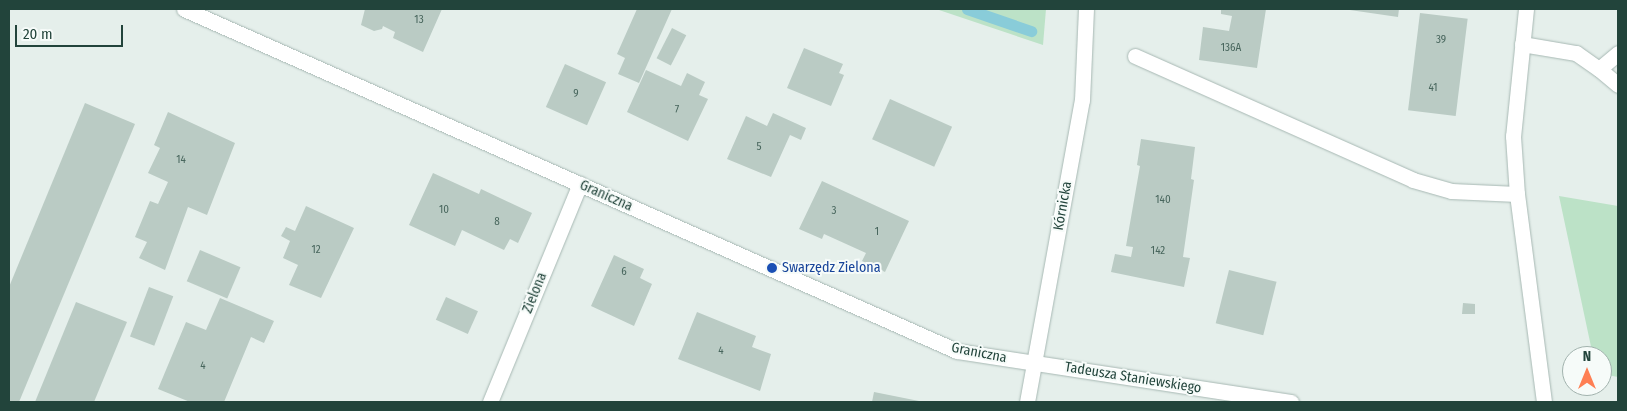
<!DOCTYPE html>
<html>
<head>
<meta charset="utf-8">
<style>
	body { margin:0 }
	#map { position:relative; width:1627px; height:411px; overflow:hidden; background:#e5efeb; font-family:"Fira Sans Condensed",sans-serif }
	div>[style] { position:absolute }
	.green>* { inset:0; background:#bce2c7 }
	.stream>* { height:11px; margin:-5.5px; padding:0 5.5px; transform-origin:5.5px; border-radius:5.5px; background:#89ccd9 }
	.building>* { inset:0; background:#bacbc4; transform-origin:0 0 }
	.roads { filter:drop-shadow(0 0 1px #a7b8b3) drop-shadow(0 0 1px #a7b8b3) }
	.service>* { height:15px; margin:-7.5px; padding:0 7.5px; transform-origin:7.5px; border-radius:7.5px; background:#fff }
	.minor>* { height:15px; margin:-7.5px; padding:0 7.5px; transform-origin:7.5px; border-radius:7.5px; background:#fff }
	.tertiary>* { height:15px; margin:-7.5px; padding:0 7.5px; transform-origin:7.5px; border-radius:7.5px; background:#fff }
	.dots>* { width:14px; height:14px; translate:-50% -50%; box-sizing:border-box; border:2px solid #f6fbf9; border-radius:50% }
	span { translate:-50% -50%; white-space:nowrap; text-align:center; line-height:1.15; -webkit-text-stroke:4px #f6fbf9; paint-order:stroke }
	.number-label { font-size:11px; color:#48665d }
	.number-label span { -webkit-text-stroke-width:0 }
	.street-label { font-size:14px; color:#22443b }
	.transit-label { font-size:14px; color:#164399 }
	.left { translate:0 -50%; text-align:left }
	.frame { position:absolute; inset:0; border:10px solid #22443b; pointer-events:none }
	.north { position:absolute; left:1562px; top:346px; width:50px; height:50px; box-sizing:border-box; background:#f6fbf9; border:1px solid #a1b2ad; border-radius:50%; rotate:0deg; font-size:14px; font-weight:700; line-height:20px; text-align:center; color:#22443b }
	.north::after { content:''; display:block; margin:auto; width:18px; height:22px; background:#fe7f54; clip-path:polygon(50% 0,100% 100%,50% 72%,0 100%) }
	.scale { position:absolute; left:15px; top:25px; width:108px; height:22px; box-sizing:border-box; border:2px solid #22443b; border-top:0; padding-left:6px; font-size:15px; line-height:18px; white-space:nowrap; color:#22443b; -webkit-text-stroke:4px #f6fbf9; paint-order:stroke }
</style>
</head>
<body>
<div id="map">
	<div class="green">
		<div style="clip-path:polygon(936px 9px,1046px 9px,1043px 45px)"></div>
		<div style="clip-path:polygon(1559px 196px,1618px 206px,1618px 377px,1602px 374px,1602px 356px,1593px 356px)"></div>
	</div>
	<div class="stream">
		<div style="left:967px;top:9px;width:68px;rotate:19deg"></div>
	</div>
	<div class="building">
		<div style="clip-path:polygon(365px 9px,442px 9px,423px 52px,393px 38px,395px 32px,383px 26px,382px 29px,374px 31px,361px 25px)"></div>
		<div style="clip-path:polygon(637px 9px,672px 9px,639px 83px,618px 74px,625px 58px,617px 54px)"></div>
		<div style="clip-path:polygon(1221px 9px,1266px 9px,1257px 68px,1199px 60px,1203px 27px,1229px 31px,1232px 16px,1221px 14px)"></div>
		<div style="clip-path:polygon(1343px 9px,1399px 9px,1398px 17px)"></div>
		<div style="left:1420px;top:13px;width:48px;height:98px;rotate:7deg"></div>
		<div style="left:672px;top:28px;width:16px;height:34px;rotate:27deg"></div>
		<div style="clip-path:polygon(804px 48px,843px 64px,839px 73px,844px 75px,831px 106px,787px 88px)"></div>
		<div style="left:565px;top:64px;width:45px;height:47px;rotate:24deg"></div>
		<div style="clip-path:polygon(646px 70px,681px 86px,687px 73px,705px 82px,699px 95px,708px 99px,688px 141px,627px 112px)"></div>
		<div style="left:890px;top:99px;width:68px;height:44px;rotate:24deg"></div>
		<div style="clip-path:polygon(85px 103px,135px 124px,19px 402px,9px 402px,9px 287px)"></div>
		<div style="clip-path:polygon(168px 112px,235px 143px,207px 215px,188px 207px,165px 270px,139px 258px,147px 242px,135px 237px,150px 201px,158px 204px,168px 182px,148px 173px,160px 148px,154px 145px)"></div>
		<div style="clip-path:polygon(773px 113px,806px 128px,801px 140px,790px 135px,771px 177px,727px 159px,746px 116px,767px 126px)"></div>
		<div style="clip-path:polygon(1141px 139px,1195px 147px,1191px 179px,1194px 180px,1183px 257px,1190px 258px,1184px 287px,1111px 272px,1115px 254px,1131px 257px,1133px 247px,1126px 246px,1140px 166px,1137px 165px)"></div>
		<div style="clip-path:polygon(433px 173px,479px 194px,481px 189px,532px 213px,518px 243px,510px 239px,504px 250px,462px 230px,455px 246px,409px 225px)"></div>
		<div style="clip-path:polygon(822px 181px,909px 221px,885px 272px,862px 261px,866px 253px,824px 234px,822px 239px,799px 229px)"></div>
		<div style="clip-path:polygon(306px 206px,354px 228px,321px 298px,289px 285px,298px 265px,283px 258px,290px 241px,281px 236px,286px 227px,295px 231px)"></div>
		<div style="left:200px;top:250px;width:44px;height:34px;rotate:23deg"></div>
		<div style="clip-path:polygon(614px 255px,644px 269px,640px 278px,652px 284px,634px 326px,591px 306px)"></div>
		<div style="left:1229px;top:270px;width:49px;height:55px;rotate:14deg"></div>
		<div style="left:149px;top:287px;width:26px;height:53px;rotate:21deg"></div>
		<div style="left:446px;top:297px;width:35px;height:25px;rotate:24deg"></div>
		<div style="clip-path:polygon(220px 298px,274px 321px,264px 343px,251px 337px,224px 402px,190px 402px,158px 389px,186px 322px,206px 330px)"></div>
		<div style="clip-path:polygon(76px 302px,127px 322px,94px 402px,35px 402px)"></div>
		<div style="clip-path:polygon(1463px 303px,1475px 304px,1475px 314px,1462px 314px)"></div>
		<div style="clip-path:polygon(697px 312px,756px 336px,752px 347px,771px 354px,760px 391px,678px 359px)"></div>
		<div style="clip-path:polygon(874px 392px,919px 401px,919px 402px,872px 402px)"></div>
	</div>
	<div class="roads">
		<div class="service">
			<div style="left:1135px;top:56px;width:304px;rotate:24deg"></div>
			<div style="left:1413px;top:180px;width:40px;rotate:16deg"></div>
			<div style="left:1451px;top:191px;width:66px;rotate:2.6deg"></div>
		</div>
		<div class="minor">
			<div style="left:1526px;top:9px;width:128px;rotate:95.8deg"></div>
			<div style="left:1513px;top:136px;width:58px;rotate:86.1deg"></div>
			<div style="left:1517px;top:194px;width:210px;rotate:82.6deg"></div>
			<div style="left:1522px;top:44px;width:55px;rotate:9.5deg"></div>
			<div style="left:1576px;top:53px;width:28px;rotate:35deg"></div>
			<div style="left:1599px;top:69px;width:25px;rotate:-40deg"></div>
			<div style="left:1599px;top:69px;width:25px;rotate:40deg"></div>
			<div style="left:490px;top:402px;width:236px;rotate:-67.6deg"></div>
		</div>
		<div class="tertiary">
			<div style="left:184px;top:9px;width:845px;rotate:23.87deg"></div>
			<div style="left:957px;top:351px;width:338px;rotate:8.7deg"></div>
			<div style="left:1027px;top:402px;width:307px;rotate:-79.7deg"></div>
			<div style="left:1082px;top:100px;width:91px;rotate:-87.5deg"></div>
		</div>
	</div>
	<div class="dots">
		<div style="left:772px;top:268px;background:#1a4fb4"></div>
	</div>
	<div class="number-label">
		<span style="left:419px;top:20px">13</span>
		<span style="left:1441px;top:40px">39</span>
		<span style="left:1231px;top:48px">136A</span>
		<span style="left:1433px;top:88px">41</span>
		<span style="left:576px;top:94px">9</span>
		<span style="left:677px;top:110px">7</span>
		<span style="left:759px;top:147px">5</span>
		<span style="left:181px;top:160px">14</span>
		<span style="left:1163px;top:200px">140</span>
		<span style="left:444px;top:210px">10</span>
		<span style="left:834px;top:211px">3</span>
		<span style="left:497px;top:222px">8</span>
		<span style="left:877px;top:232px">1</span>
		<span style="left:316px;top:250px">12</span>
		<span style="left:1158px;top:251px">142</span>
		<span style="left:624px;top:272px">6</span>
		<span style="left:721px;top:351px">4</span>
		<span style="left:203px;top:366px">4</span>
	</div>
	<div class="street-label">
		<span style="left:606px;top:196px;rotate:24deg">Graniczna</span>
		<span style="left:1063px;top:206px;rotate:-80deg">Kórnicka</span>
		<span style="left:535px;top:293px;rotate:-68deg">Zielona</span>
		<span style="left:979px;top:353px;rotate:11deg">Graniczna</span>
		<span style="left:1133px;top:378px;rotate:9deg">Tadeusza Staniewskiego</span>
	</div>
	<div class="transit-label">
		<span class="left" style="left:782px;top:268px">Swarzędz Zielona</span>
	</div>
	<div class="frame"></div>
	<div class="north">N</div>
	<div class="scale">20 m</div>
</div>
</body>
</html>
